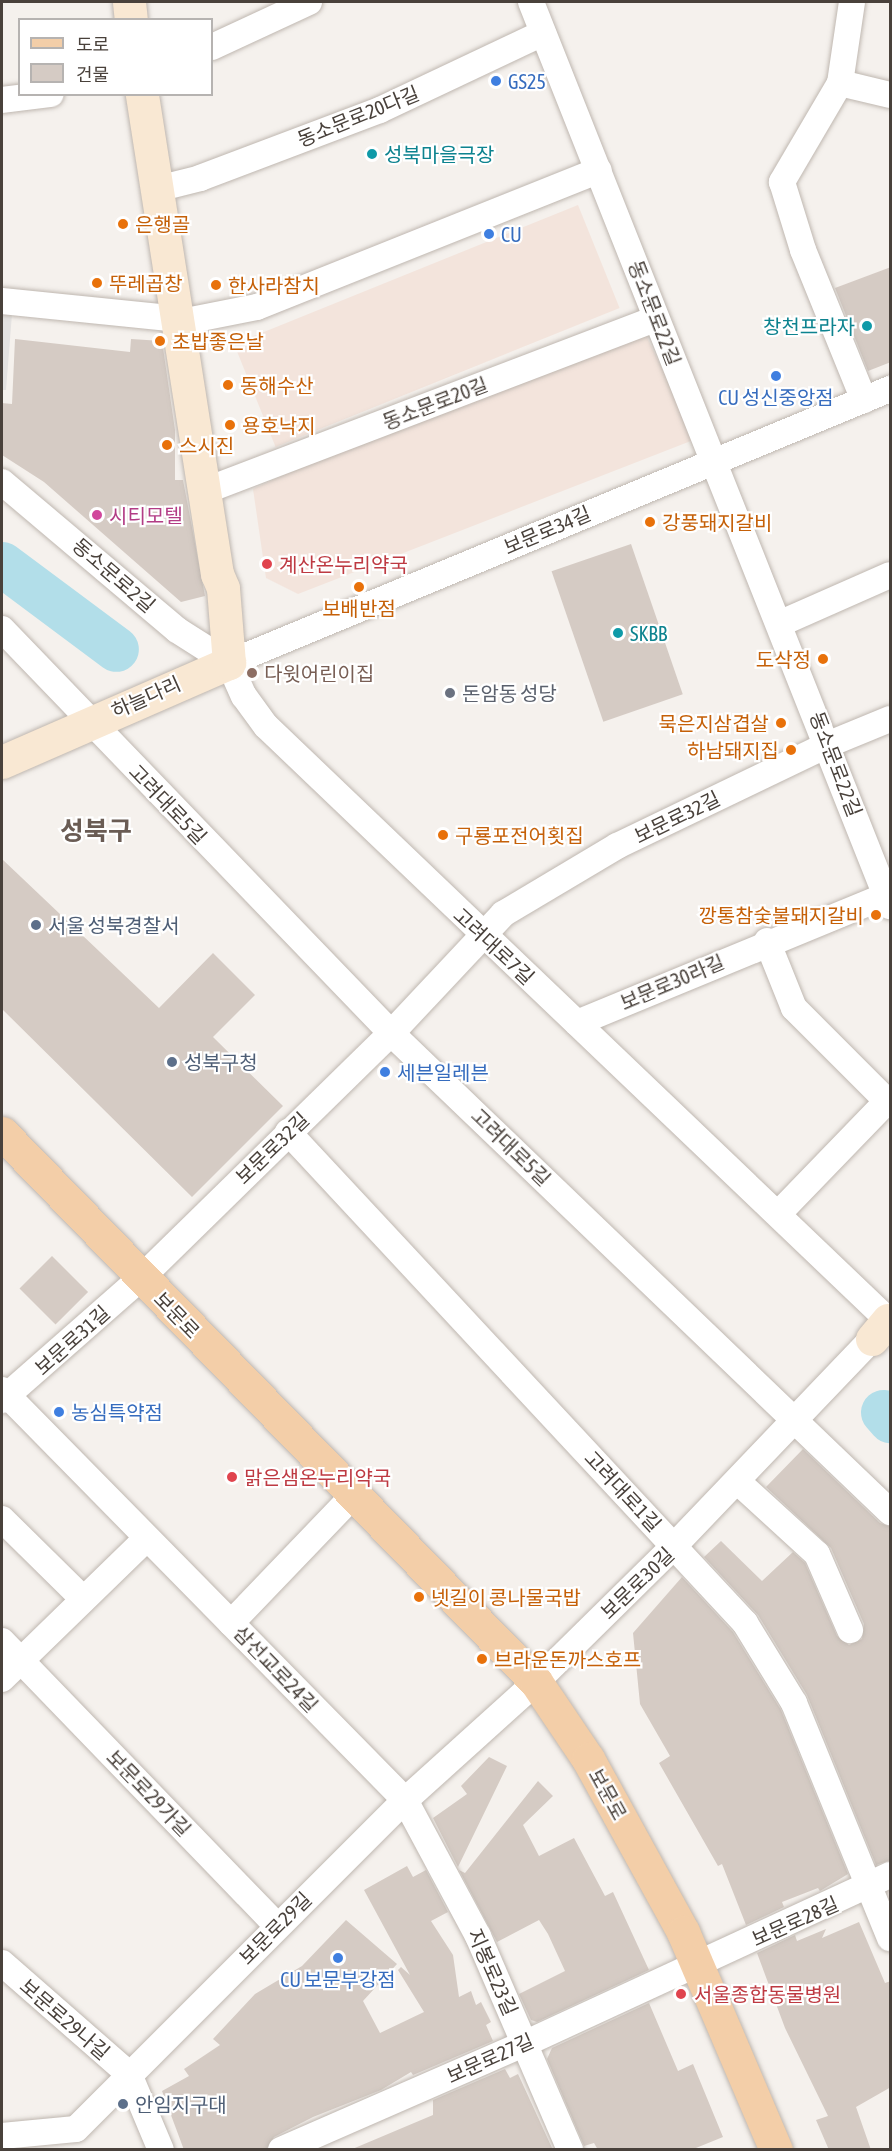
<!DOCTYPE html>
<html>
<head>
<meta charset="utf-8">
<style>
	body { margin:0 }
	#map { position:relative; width:892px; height:2151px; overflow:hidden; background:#f5f1ed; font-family:"Asap Condensed","Noto Sans KR",sans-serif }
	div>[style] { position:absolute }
	.commercial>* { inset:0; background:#f3e4dc; transform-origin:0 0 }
	.parking>* { inset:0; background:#e4e2e1 }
	.river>* { height:45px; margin:-22.5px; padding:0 22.5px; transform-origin:22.5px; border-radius:22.5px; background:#b2dee9 }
	.building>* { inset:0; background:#d5cbc4; transform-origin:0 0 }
	.roads { filter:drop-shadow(0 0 2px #bfb7b0) drop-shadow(0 0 2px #bfb7b0) }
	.street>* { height:26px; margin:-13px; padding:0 13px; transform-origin:13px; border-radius:13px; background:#fff }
	.secondary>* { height:33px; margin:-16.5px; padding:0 16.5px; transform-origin:16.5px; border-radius:16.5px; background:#f9e8d3 }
	.primary>* { height:33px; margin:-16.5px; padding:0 16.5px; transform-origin:16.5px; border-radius:16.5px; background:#f3cea8 }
	.dots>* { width:16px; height:16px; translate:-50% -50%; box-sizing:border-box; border:3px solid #fff; border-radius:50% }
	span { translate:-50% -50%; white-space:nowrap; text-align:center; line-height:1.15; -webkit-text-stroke:4.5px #fff; paint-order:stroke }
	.shop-label { font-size:20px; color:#366cbe }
	.left { translate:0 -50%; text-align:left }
	.street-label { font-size:20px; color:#49413b }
	.culture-label { font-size:20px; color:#0d838f }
	.right { translate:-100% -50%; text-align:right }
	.food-label { font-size:20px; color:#c56008 }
	.hotel-label { font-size:20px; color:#b23c85 }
	.health-label { font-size:20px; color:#be3a42 }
	.education-label { font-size:20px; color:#785e54 }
	.worship-label { font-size:20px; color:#5b616d }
	.service-label { font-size:20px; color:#4e5e75 }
	.district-label { font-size:26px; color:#6a5c54; font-weight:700 }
	.frame { position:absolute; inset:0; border:3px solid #49413b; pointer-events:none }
	.legend { position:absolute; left:18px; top:18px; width:195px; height:78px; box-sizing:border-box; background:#fff; border:2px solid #b6b3b1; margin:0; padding:8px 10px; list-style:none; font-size:18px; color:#49413b }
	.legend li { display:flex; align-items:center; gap:12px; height:30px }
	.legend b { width:30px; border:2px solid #b6b3b1 }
</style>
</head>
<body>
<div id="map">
	<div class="commercial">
		<div style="left:578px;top:205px;width:111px;height:371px;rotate:68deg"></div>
		<div style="clip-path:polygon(641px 325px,696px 439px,298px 594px,266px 578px,253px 489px,349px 445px)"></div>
	</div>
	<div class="parking">
		<div style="clip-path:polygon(2px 313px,12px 314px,6px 390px,2px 390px)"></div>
	</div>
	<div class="river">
		<div style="left:2px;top:564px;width:142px;rotate:36.7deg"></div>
		<div style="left:883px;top:1412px;width:11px;rotate:49deg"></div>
	</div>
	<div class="building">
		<div style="clip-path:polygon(891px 267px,891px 362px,868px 371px,835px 288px)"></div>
		<div style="clip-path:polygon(15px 339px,130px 352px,131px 339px,162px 341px,175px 430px,175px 480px,183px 480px,205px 596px,181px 602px,44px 482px,2px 455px,2px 403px,12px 404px)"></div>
		<div style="left:631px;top:544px;width:159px;height:84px;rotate:71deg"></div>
		<div style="clip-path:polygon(2px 859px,159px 1008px,213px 953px,255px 995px,213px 1037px,283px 1106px,192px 1197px,2px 1009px)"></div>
		<div style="left:52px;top:1256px;width:51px;height:46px;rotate:45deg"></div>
		<div style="clip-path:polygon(803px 1449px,880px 1523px,891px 1527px,891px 1860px,876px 1865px,807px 1695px,758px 1615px,704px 1557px,721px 1541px,762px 1581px,793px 1552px,805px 1563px,837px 1636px,849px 1645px,862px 1639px,864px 1624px,831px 1548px,766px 1487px)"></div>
		<div style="clip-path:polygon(682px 1577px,733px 1632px,781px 1710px,848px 1874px,820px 1891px,818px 1888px,782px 1902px,784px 1907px,746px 1925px,722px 1864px,718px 1866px,659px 1763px,670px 1756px,640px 1704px,633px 1633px)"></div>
		<div style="clip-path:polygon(489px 1757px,507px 1766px,458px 1867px,433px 1818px,467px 1794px,461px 1786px)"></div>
		<div style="clip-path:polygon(538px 1781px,553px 1796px,523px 1825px,539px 1856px,574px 1838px,605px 1896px,613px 1892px,649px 1970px,537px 2022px,531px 2020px,519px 1994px,565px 1971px,548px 1934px,539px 1920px,497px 1942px,459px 1870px,465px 1873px)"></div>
		<div style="clip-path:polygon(407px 1866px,413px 1877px,426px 1870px,448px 1912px,431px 1921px,453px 1955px,459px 1997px,471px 1991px,476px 2005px,481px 2002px,491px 2022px,486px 2025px,493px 2041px,413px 2075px,411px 2072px,381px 2090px,313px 2117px,274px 2137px,266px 2150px,184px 2150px,162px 2091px,189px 2076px,184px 2069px,220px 2045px,213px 2039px,255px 1994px,302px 1966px,346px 1920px,397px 1964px,363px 2001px,380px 2033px,424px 2012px,398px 1970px,401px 1967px,410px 1975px,364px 1890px)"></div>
		<div style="clip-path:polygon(859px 1922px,885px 1983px,891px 1981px,891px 2087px,856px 2107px,871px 2150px,829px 2150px,816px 2120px,828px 2116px,785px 2028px,757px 1953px,795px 1935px,797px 1941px,826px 1929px,822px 1938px)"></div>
		<div style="clip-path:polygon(649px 2003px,678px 2071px,693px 2064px,723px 2137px,691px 2150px,598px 2150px,594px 2143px,584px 2146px,547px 2059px,552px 2048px)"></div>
		<div style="clip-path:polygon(505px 2069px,510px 2078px,518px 2074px,553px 2150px,350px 2150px,433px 2115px,433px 2100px)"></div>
	</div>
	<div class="roads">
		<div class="street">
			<div style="left:531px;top:2px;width:973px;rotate:68.34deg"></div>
			<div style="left:852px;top:2px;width:82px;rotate:98.4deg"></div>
			<div style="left:840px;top:83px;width:115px;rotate:120.4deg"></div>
			<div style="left:782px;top:182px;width:71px;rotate:72.8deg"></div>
			<div style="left:803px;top:250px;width:162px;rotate:67.9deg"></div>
			<div style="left:212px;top:47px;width:107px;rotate:-24.9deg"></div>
			<div style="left:840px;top:83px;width:51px;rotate:13.5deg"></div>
			<div style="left:2px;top:100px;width:49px;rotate:-7deg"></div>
			<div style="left:169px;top:186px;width:32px;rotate:-14deg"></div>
			<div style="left:200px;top:178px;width:192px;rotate:-20.7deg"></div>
			<div style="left:380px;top:110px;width:180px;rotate:-25.3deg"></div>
			<div style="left:2px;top:301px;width:178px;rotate:5.8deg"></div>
			<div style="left:191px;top:320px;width:67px;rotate:-11.1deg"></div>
			<div style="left:257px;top:307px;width:368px;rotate:-21.8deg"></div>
			<div style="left:2px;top:482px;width:229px;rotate:40.2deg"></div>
			<div style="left:177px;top:630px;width:62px;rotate:32.4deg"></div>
			<div style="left:215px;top:487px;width:472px;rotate:-20.9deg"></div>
			<div style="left:779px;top:624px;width:121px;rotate:-23.8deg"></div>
			<div style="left:2px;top:629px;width:561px;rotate:46.08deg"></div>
			<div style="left:391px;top:1033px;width:692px;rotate:43.83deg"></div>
			<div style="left:229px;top:663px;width:36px;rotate:66deg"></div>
			<div style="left:244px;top:696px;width:37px;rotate:54deg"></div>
			<div style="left:266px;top:726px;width:863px;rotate:43.69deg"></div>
			<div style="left:229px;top:663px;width:716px;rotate:-22.52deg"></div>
			<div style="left:767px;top:941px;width:72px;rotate:68.1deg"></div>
			<div style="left:794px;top:1008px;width:132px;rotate:45deg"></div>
			<div style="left:577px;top:1023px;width:339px;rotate:-22.4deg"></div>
			<div style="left:288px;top:1132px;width:671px;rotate:47.05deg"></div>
			<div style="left:745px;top:1623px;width:94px;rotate:58.5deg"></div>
			<div style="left:794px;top:1703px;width:254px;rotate:67.8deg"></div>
			<div style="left:779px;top:1213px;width:160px;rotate:-46deg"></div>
			<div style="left:2px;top:1390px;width:575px;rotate:45.49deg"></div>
			<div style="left:405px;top:1800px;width:154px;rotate:61.8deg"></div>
			<div style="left:478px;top:1936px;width:233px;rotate:66.7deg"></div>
			<div style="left:2px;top:1400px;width:185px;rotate:-41.3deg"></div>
			<div style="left:141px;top:1278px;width:360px;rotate:-44.4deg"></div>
			<div style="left:398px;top:1026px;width:154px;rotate:-46.8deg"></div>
			<div style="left:503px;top:914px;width:133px;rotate:-30.8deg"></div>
			<div style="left:617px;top:846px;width:235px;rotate:-25.7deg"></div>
			<div style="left:829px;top:744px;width:66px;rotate:-22.3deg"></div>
			<div style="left:737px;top:1481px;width:108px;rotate:42.4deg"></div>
			<div style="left:817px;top:1554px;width:83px;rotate:66.5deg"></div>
			<div style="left:2px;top:1519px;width:114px;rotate:44.6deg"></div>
			<div style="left:231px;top:1623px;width:175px;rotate:-46.2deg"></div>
			<div style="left:2px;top:1641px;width:396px;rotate:46deg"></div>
			<div style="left:2px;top:1679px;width:202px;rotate:-44.2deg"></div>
			<div style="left:2px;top:1963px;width:169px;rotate:41.2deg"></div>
			<div style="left:129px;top:2074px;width:82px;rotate:67.2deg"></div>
			<div style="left:2px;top:2136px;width:74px;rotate:-5.4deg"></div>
			<div style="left:76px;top:2129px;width:458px;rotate:-45deg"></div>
			<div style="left:400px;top:1805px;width:183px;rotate:-42.1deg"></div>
			<div style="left:536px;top:1682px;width:194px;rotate:-44.6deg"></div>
			<div style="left:674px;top:1546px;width:286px;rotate:-46.3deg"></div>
			<div style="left:281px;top:2150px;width:265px;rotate:-23.6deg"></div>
			<div style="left:524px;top:2044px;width:403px;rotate:-24.8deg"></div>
		</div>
		<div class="secondary">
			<div style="left:129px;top:2px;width:18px;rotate:84deg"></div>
			<div style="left:2px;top:762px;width:248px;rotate:-23.6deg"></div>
			<div style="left:229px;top:663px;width:75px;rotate:-94.6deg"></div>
			<div style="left:223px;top:588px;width:15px;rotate:-113deg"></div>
			<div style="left:217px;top:574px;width:486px;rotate:-98.9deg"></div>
			<div style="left:872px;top:1339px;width:25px;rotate:-50deg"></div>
		</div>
		<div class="primary">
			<div style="left:2px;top:1133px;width:766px;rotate:45.79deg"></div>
			<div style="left:536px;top:1682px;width:93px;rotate:56deg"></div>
			<div style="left:588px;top:1759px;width:197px;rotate:61.2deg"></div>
			<div style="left:683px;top:1932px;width:237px;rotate:66.9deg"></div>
		</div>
	</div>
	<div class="dots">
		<div style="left:496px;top:81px;background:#3f7fe0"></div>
		<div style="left:372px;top:154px;background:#0f9aa8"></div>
		<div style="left:123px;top:224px;background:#e8710a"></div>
		<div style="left:489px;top:234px;background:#3f7fe0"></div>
		<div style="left:97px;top:283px;background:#e8710a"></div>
		<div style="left:216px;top:285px;background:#e8710a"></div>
		<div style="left:867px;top:326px;background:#0f9aa8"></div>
		<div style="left:160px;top:341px;background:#e8710a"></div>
		<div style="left:776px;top:376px;background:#3f7fe0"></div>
		<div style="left:228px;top:385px;background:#e8710a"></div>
		<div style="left:230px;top:425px;background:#e8710a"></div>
		<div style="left:167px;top:445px;background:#e8710a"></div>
		<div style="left:97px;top:515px;background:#d1479c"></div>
		<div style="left:650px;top:522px;background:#e8710a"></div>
		<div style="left:267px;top:564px;background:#e0444e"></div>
		<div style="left:359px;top:587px;background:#e8710a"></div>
		<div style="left:618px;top:633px;background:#0f9aa8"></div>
		<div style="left:823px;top:659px;background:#e8710a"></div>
		<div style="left:252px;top:673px;background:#8d6e63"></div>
		<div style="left:450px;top:693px;background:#6b7280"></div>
		<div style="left:781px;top:723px;background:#e8710a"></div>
		<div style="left:791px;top:750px;background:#e8710a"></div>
		<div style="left:443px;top:835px;background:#e8710a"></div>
		<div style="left:876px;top:915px;background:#e8710a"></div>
		<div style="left:36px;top:925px;background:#5c6f8a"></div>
		<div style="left:172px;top:1062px;background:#5c6f8a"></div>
		<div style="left:385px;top:1072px;background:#3f7fe0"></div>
		<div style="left:59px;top:1412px;background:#3f7fe0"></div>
		<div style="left:232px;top:1477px;background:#e0444e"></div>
		<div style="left:419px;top:1597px;background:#e8710a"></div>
		<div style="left:482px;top:1659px;background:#e8710a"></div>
		<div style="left:338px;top:1958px;background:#3f7fe0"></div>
		<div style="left:681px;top:1994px;background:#e0444e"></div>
		<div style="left:123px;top:2104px;background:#5c6f8a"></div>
	</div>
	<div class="shop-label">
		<span class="left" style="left:508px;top:81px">GS25</span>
		<span class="left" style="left:501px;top:234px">CU</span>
		<span style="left:776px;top:397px">CU 성신중앙점</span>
		<span class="left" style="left:397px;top:1072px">세븐일레븐</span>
		<span class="left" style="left:71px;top:1412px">농심특약점</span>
		<span style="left:338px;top:1979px">CU 보문부강점</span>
	</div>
	<div class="street-label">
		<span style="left:358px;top:116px;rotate:-22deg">동소문로20다길</span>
		<span style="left:655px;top:313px;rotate:69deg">동소문로22길</span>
		<span style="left:435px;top:403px;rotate:-21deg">동소문로20길</span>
		<span style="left:547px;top:530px;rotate:-23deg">보문로34길</span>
		<span style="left:114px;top:575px;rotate:41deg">동소문로2길</span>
		<span style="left:146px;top:697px;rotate:-24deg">하늘다리</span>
		<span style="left:836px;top:764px;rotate:69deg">동소문로22길</span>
		<span style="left:168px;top:804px;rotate:46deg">고려대로5길</span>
		<span style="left:677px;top:817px;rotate:-26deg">보문로32길</span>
		<span style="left:494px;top:946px;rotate:43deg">고려대로7길</span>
		<span style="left:672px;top:982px;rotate:-23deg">보문로30라길</span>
		<span style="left:511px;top:1147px;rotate:44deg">고려대로5길</span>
		<span style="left:272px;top:1148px;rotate:-44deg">보문로32길</span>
		<span style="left:177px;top:1315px;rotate:46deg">보문로</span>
		<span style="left:72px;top:1340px;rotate:-42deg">보문로31길</span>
		<span style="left:623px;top:1491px;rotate:47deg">고려대로1길</span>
		<span style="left:637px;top:1583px;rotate:-44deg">보문로30길</span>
		<span style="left:276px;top:1669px;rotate:46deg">삼선교로24길</span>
		<span style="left:149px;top:1793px;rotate:46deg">보문로29가길</span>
		<span style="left:608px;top:1794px;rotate:61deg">보문로</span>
		<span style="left:795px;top:1921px;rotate:-24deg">보문로28길</span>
		<span style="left:275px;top:1928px;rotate:-45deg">보문로29길</span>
		<span style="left:493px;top:1972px;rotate:66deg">지봉로23길</span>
		<span style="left:65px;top:2019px;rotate:41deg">보문로29나길</span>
		<span style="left:490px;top:2058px;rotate:-24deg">보문로27길</span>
	</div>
	<div class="culture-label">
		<span class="left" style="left:384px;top:154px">성북마을극장</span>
		<span class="right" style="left:855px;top:326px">창천프라자</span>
		<span class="left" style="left:630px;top:633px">SKBB</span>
	</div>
	<div class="food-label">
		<span class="left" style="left:135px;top:224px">은행골</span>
		<span class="left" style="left:109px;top:283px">뚜레곱창</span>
		<span class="left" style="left:228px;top:285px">한사라참치</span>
		<span class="left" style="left:172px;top:341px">초밥좋은날</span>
		<span class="left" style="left:240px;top:385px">동해수산</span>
		<span class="left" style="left:242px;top:425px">용호낙지</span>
		<span class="left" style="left:179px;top:445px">스시진</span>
		<span class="left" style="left:662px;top:522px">강풍돼지갈비</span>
		<span style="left:359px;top:608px">보배반점</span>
		<span class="right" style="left:811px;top:659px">도삭정</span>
		<span class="right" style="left:769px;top:723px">묵은지삼겹살</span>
		<span class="right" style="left:779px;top:750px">하남돼지집</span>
		<span class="left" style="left:455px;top:835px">구룡포전어횟집</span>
		<span class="right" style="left:864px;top:915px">깡통참숯불돼지갈비</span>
		<span class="left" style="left:431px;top:1597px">넷길이 콩나물국밥</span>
		<span class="left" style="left:494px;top:1659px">브라운돈까스호프</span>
	</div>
	<div class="hotel-label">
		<span class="left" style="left:109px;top:515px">시티모텔</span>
	</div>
	<div class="health-label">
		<span class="left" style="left:279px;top:564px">계산온누리약국</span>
		<span class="left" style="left:244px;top:1477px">맑은샘온누리약국</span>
		<span class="left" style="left:694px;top:1994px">서울종합동물병원</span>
	</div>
	<div class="education-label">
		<span class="left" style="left:264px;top:673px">다윗어린이집</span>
	</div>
	<div class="worship-label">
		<span class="left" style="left:462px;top:693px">돈암동 성당</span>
	</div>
	<div class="service-label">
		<span class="left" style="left:48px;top:925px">서울 성북경찰서</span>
		<span class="left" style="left:184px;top:1062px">성북구청</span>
		<span class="left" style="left:135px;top:2104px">안임지구대</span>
	</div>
	<div class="district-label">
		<span style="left:96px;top:832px">성북구</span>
	</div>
	<div class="frame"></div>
	<ul class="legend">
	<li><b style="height:8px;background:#f3cea8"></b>도로</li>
	<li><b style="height:16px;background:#d5cbc4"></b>건물</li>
	</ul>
</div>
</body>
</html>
